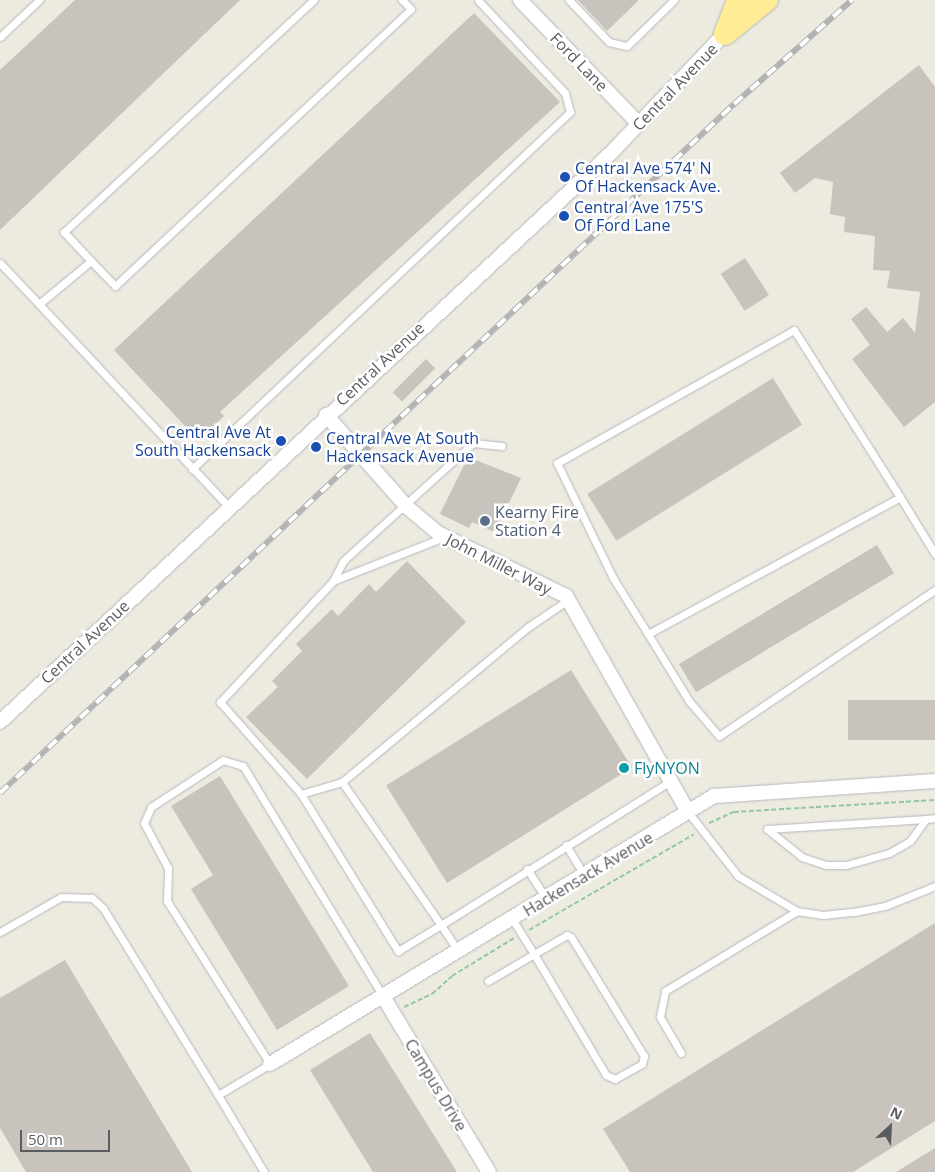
<!DOCTYPE html>
<html>
<head>
<meta charset="utf-8">
<style>
	body { margin:0 }
	#map { position:relative; width:935px; height:1172px; overflow:hidden; background:#edeae0; font-family:"Open Sans",sans-serif }
	div>[style] { position:absolute }
	.building>* { inset:0; background:#c8c4bd; transform-origin:0 0 }
	.path>* { height:2px; margin-top:-1px; transform-origin:0; background:repeating-linear-gradient(90deg,#93c7a3 0 5px,transparent 0 7.5px) }
	.roads { filter:drop-shadow(0 0 1px #b6b8be) drop-shadow(0 0 1px #b6b8be) }
	.service>* { height:7px; margin:-3.5px; padding:0 3.5px; transform-origin:3.5px; border-radius:3.5px; background:#fff }
	.minor>* { height:14px; margin:-7px; padding:0 7px; transform-origin:7px; border-radius:7px; background:#fff }
	.trunk>* { height:22px; margin:-11px; padding:0 11px; transform-origin:11px; border-radius:11px; background:#ffec94 }
	.rail>* { height:5.5px; margin-top:-2.75px; transform-origin:0; background:repeating-linear-gradient(90deg,#fff 0 11px,#b2b3b3 0 22px); box-sizing:border-box; border-block:1px solid #b2b3b3 }
	.dots>* { width:14px; height:14px; translate:-50% -50%; box-sizing:border-box; border:2px solid #fff; border-radius:50% }
	span { translate:-50% -50%; white-space:nowrap; text-align:center; line-height:1.15; -webkit-text-stroke:5px #fff; paint-order:stroke }
	.street-label { font-size:16px; color:#595d62 }
	.transit-label { font-size:16px; color:#164399 }
	.left { translate:0 -50%; text-align:left }
	.right { translate:-100% -50%; text-align:right }
	.service-label { font-size:16px; color:#4e5e75 }
	.culture-label { font-size:16px; color:#0d838f }
	.north { position:absolute; left:865px; top:1102px; width:50px; height:50px; -webkit-text-stroke:4px #fff; paint-order:stroke; rotate:25deg; font-size:14px; font-weight:700; line-height:20px; text-align:center; color:#595d62 }
	.north::after { content:''; display:block; margin:auto; width:18px; height:22px; background:#595d62; clip-path:polygon(50% 0,100% 100%,50% 72%,0 100%) }
	.scale { position:absolute; left:20px; top:1130px; width:90px; height:22px; box-sizing:border-box; border:2px solid #595d62; border-top:0; padding-left:6px; font-size:15px; line-height:18px; white-space:nowrap; color:#595d62; -webkit-text-stroke:4px #fff; paint-order:stroke }
</style>
</head>
<body>
<div id="map">
	<div class="building">
		<div style="clip-path:polygon(75px 0,240px 0,0 230px,0 70px)"></div>
		<div style="clip-path:polygon(578px 0,639px 0,607px 31px)"></div>
		<div style="clip-path:polygon(474px 13px,560px 102px,220px 412px,224px 416px,198px 440px,114px 350px)"></div>
		<div style="clip-path:polygon(919px 65px,935px 87px,935px 402px,904px 427px,852px 359px,870px 345px,851px 319px,866px 307px,887px 332px,903px 318px,915px 333px,920px 292px,887px 288px,890px 271px,873px 270px,875px 236px,844px 232px,845px 217px,830px 214px,833px 182px,815px 178px,795px 193px,780px 173px)"></div>
		<div style="left:745px;top:258px;width:44px;height:29px;rotate:57deg"></div>
		<div style="left:426px;top:359px;width:13px;height:47px;rotate:45deg"></div>
		<div style="left:773px;top:378px;width:55px;height:219px;rotate:58deg"></div>
		<div style="clip-path:polygon(468px 457px,521px 478px,495px 532px,472px 522px,469px 528px,440px 514px)"></div>
		<div style="left:877px;top:545px;width:33px;height:231px;rotate:59deg"></div>
		<div style="clip-path:polygon(407px 561px,466px 622px,307px 779px,246px 717px,278px 687px,272px 681px,302px 651px,296px 644px,332px 609px,338px 616px,369px 584px,376px 592px)"></div>
		<div style="left:571px;top:670px;width:115px;height:218px;rotate:58deg"></div>
		<div style="left:935px;top:700px;width:40px;height:87px;rotate:90deg"></div>
		<div style="clip-path:polygon(220px 776px,349px 986px,277px 1030px,191px 889px,213px 875px,171px 806px)"></div>
		<div style="clip-path:polygon(935px 923px,935px 1121px,853px 1172px,630px 1172px,603px 1129px)"></div>
		<div style="clip-path:polygon(65px 960px,192px 1172px,26px 1172px,0 1128px,0 998px)"></div>
		<div style="clip-path:polygon(370px 1033px,457px 1172px,373px 1172px,310px 1070px)"></div>
		<div style="clip-path:polygon(935px 1148px,935px 1172px,896px 1172px)"></div>
	</div>
	<div class="path">
		<div style="left:709px;top:823px;width:27px;rotate:-24deg"></div>
		<div style="left:734px;top:812px;width:201px;rotate:-3.4deg"></div>
		<div style="left:529px;top:930px;width:190px;rotate:-30.1deg"></div>
		<div style="left:404px;top:1007px;width:31px;rotate:-25deg"></div>
		<div style="left:432px;top:994px;width:27px;rotate:-42deg"></div>
		<div style="left:452px;top:976px;width:73px;rotate:-31.5deg"></div>
	</div>
	<div class="roads">
		<div class="service">
			<div style="left:569px;top:0;width:58px;rotate:46.4deg"></div>
			<div style="left:609px;top:42px;width:18px;rotate:13deg"></div>
			<div style="left:627px;top:46px;width:66px;rotate:-44.4deg"></div>
			<div style="left:0;top:37px;width:54px;rotate:-43.5deg"></div>
			<div style="left:91px;top:261px;width:40px;rotate:-133deg"></div>
			<div style="left:64px;top:232px;width:341px;rotate:-42.9deg"></div>
			<div style="left:0;top:263px;width:57px;rotate:46.4deg"></div>
			<div style="left:192px;top:469px;width:520px;rotate:-43.36deg"></div>
			<div style="left:570px;top:112px;width:20px;rotate:-105deg"></div>
			<div style="left:565px;top:93px;width:127px;rotate:-133.1deg"></div>
			<div style="left:900px;top:497px;width:67px;rotate:58.4deg"></div>
			<div style="left:228px;top:506px;width:277px;rotate:-133.1deg"></div>
			<div style="left:39px;top:304px;width:67px;rotate:-39.6deg"></div>
			<div style="left:91px;top:261px;width:35px;rotate:46deg"></div>
			<div style="left:115px;top:286px;width:405px;rotate:-43.1deg"></div>
			<div style="left:411px;top:9px;width:13px;rotate:-135deg"></div>
			<div style="left:444px;top:537px;width:119px;rotate:158.4deg"></div>
			<div style="left:333px;top:581px;width:166px;rotate:133deg"></div>
			<div style="left:220px;top:702px;width:123px;rotate:48.6deg"></div>
			<div style="left:301px;top:794px;width:43px;rotate:-16.3deg"></div>
			<div style="left:342px;top:782px;width:242px;rotate:-39.8deg"></div>
			<div style="left:528px;top:627px;width:48px;rotate:-34deg"></div>
			<div style="left:333px;top:581px;width:22px;rotate:-63deg"></div>
			<div style="left:343px;top:561px;width:176px;rotate:-42.2deg"></div>
			<div style="left:473px;top:443px;width:29px;rotate:6deg"></div>
			<div style="left:648px;top:634px;width:287px;rotate:-28.5deg"></div>
			<div style="left:900px;top:497px;width:198px;rotate:-122.4deg"></div>
			<div style="left:794px;top:330px;width:272px;rotate:150.7deg"></div>
			<div style="left:557px;top:463px;width:128px;rotate:64deg"></div>
			<div style="left:613px;top:578px;width:66px;rotate:58deg"></div>
			<div style="left:648px;top:634px;width:79px;rotate:58.5deg"></div>
			<div style="left:689px;top:701px;width:46px;rotate:49.4deg"></div>
			<div style="left:719px;top:736px;width:261px;rotate:-34.1deg"></div>
			<div style="left:301px;top:794px;width:185px;rotate:58.3deg"></div>
			<div style="left:398px;top:951px;width:50px;rotate:-31.2deg"></div>
			<div style="left:441px;top:925px;width:174px;rotate:-124.7deg"></div>
			<div style="left:688px;top:812px;width:81px;rotate:52deg"></div>
			<div style="left:738px;top:876px;width:69px;rotate:30.7deg"></div>
			<div style="left:797px;top:911px;width:26px;rotate:9deg"></div>
			<div style="left:823px;top:915px;width:31px;rotate:-6deg"></div>
			<div style="left:854px;top:912px;width:32px;rotate:-11deg"></div>
			<div style="left:885px;top:906px;width:54px;rotate:-21.8deg"></div>
			<div style="left:926px;top:819px;width:27px;rotate:126deg"></div>
			<div style="left:910px;top:841px;width:24px;rotate:150deg"></div>
			<div style="left:889px;top:853px;width:45px;rotate:164.4deg"></div>
			<div style="left:846px;top:865px;width:20px;rotate:180deg"></div>
			<div style="left:826px;top:865px;width:25px;rotate:-162deg"></div>
			<div style="left:802px;top:857px;width:45px;rotate:-141.3deg"></div>
			<div style="left:767px;top:829px;width:159px;rotate:-3.6deg"></div>
			<div style="left:926px;top:819px;width:9px;rotate:-6deg"></div>
			<div style="left:566px;top:845px;width:37px;rotate:59deg"></div>
			<div style="left:527px;top:869px;width:37px;rotate:57deg"></div>
			<div style="left:0;top:932px;width:70px;rotate:-29.8deg"></div>
			<div style="left:61px;top:897px;width:31px;rotate:2deg"></div>
			<div style="left:92px;top:898px;width:15px;rotate:42deg"></div>
			<div style="left:103px;top:908px;width:220px;rotate:58.4deg"></div>
			<div style="left:459px;top:952px;width:32px;rotate:-124deg"></div>
			<div style="left:441px;top:925px;width:273px;rotate:-32.1deg"></div>
			<div style="left:488px;top:981px;width:53px;rotate:-30.4deg"></div>
			<div style="left:534px;top:954px;width:38px;rotate:-30deg"></div>
			<div style="left:567px;top:935px;width:4px;rotate:27deg"></div>
			<div style="left:571px;top:937px;width:140px;rotate:58.5deg"></div>
			<div style="left:644px;top:1056px;width:8px;rotate:104deg"></div>
			<div style="left:642px;top:1064px;width:31px;rotate:151deg"></div>
			<div style="left:615px;top:1079px;width:10px;rotate:-156deg"></div>
			<div style="left:606px;top:1075px;width:141px;rotate:-120.8deg"></div>
			<div style="left:534px;top:954px;width:40px;rotate:-122deg"></div>
			<div style="left:681px;top:1053px;width:42px;rotate:-120.3deg"></div>
			<div style="left:660px;top:1017px;width:26px;rotate:-79deg"></div>
			<div style="left:665px;top:991px;width:154px;rotate:-31.2deg"></div>
			<div style="left:264px;top:1172px;width:90px;rotate:-120.9deg"></div>
			<div style="left:218px;top:1095px;width:61px;rotate:-30.8deg"></div>
			<div style="left:270px;top:1064px;width:193px;rotate:-122.3deg"></div>
			<div style="left:167px;top:901px;width:33px;rotate:-88deg"></div>
			<div style="left:168px;top:868px;width:51px;rotate:-118.1deg"></div>
			<div style="left:144px;top:823px;width:17px;rotate:-66deg"></div>
			<div style="left:151px;top:807px;width:86px;rotate:-33.1deg"></div>
			<div style="left:223px;top:760px;width:21px;rotate:17deg"></div>
			<div style="left:243px;top:766px;width:271px;rotate:58.7deg"></div>
		</div>
		<div class="minor">
			<div style="left:520px;top:0;width:172px;rotate:46.2deg"></div>
			<div style="left:326px;top:415px;width:123px;rotate:48.6deg"></div>
			<div style="left:407px;top:507px;width:40px;rotate:40deg"></div>
			<div style="left:438px;top:533px;width:143px;rotate:26.2deg"></div>
			<div style="left:566px;top:596px;width:248px;rotate:60.5deg"></div>
			<div style="left:0;top:722px;width:834px;rotate:-42.96deg"></div>
			<div style="left:610px;top:154px;width:174px;rotate:-46.4deg"></div>
			<div style="left:384px;top:998px;width:203px;rotate:58.9deg"></div>
			<div style="left:270px;top:1064px;width:519px;rotate:-31.12deg"></div>
			<div style="left:714px;top:796px;width:222px;rotate:-3.9deg"></div>
		</div>
		<div class="trunk">
			<div style="left:725px;top:33px;width:35px;rotate:-68deg"></div>
			<div style="left:725px;top:34px;width:54px;rotate:-39deg"></div>
		</div>
	</div>
	<div class="rail">
		<div style="left:0;top:793px;width:1007px;rotate:-43.19deg"></div>
		<div style="left:734px;top:104px;width:157px;rotate:-41.4deg"></div>
	</div>
	<div class="dots">
		<div style="left:565px;top:177px;background:#1a4fb4"></div>
		<div style="left:564px;top:216px;background:#1a4fb4"></div>
		<div style="left:281px;top:441px;background:#1a4fb4"></div>
		<div style="left:316px;top:447px;background:#1a4fb4"></div>
		<div style="left:485px;top:521px;background:#5c6f8a"></div>
		<div style="left:624px;top:768px;background:#0f9aa8"></div>
	</div>
	<div class="street-label">
		<span style="left:579px;top:62px;rotate:46deg">Ford Lane</span>
		<span style="left:675px;top:87px;rotate:-46deg">Central Avenue</span>
		<span style="left:380px;top:364px;rotate:-43deg">Central Avenue</span>
		<span style="left:499px;top:564px;rotate:27deg">John Miller Way</span>
		<span style="left:85px;top:642px;rotate:-43deg">Central Avenue</span>
		<span style="left:588px;top:874px;rotate:-31deg">Hackensack Avenue</span>
		<span style="left:436px;top:1085px;rotate:59deg">Campus Drive</span>
	</div>
	<div class="transit-label">
		<span class="left" style="left:575px;top:177px">Central Ave 574' N<br>Of Hackensack Ave.</span>
		<span class="left" style="left:574px;top:216px">Central Ave 175'S<br>Of Ford Lane</span>
		<span class="right" style="left:271px;top:441px">Central Ave At<br>South Hackensack</span>
		<span class="left" style="left:326px;top:447px">Central Ave At South<br>Hackensack Avenue</span>
	</div>
	<div class="service-label">
		<span class="left" style="left:495px;top:521px">Kearny Fire<br>Station 4</span>
	</div>
	<div class="culture-label">
		<span class="left" style="left:634px;top:768px">FlyNYON</span>
	</div>
	<div class="north">N</div>
	<div class="scale">50 m</div>
</div>
</body>
</html>
